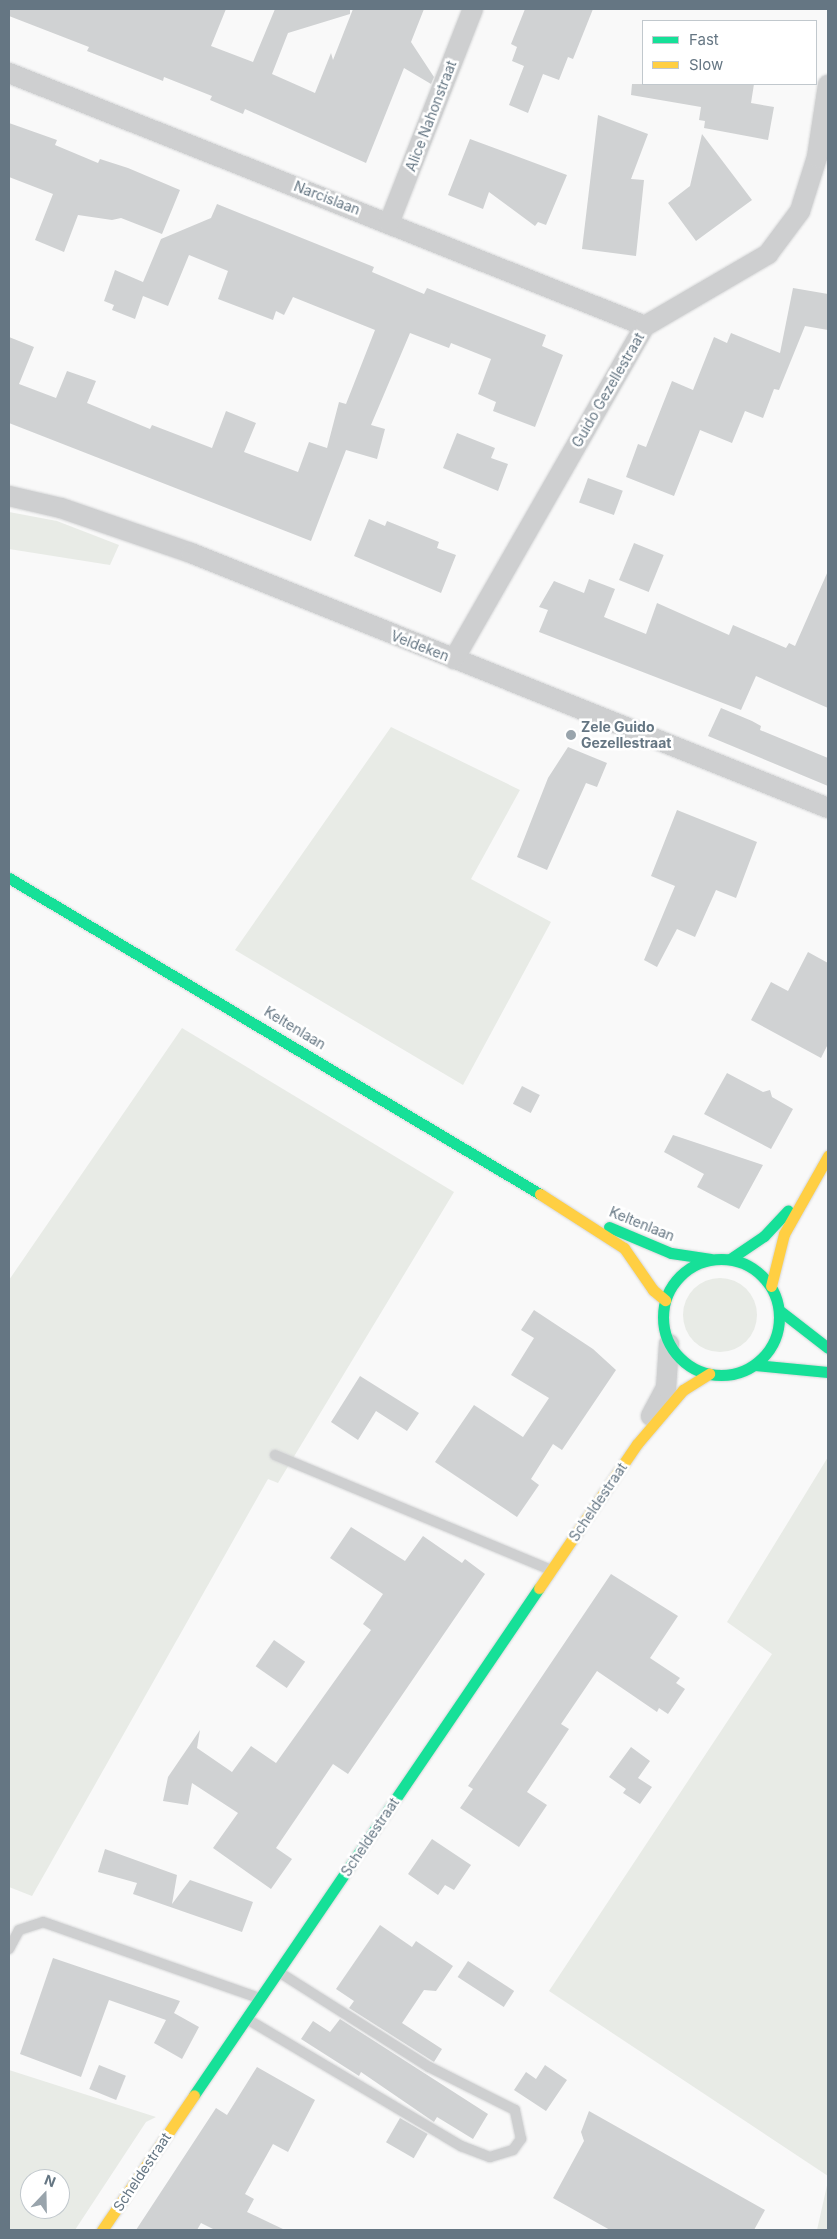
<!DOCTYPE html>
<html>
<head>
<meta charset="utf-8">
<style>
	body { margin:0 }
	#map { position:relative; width:837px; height:2239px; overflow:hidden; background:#f9f9f9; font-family:Inter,sans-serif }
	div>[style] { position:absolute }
	.green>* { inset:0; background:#e8ebe6 }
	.round { border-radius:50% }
	.building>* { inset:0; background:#d0d2d3; transform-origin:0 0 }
	.roads { filter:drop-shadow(0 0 1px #d5d6d7) drop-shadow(0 0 1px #d5d6d7) }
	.lane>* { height:10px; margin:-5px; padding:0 5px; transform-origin:5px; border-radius:5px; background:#cecfd0 }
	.street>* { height:20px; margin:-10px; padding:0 10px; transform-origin:10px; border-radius:10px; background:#cecfd0 }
	.fast>* { height:11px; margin:-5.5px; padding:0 5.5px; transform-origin:5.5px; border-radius:5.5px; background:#16e098 }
	.fast>.ring { margin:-5.5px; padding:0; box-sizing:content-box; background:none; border:11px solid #16e098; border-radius:50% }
	.slow>* { height:11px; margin:-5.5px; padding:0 5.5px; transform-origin:5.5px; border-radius:5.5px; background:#ffcf43 }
	.dots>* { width:14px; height:14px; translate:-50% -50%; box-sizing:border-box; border:2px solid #fff; border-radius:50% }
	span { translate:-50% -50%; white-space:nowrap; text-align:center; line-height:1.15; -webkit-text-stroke:5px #fff; paint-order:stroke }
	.street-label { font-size:14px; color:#657683 }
	.poi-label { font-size:14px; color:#657683; font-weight:700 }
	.left { translate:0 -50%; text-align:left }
	.frame { position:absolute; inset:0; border:10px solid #657683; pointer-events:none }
	.legend { position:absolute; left:642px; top:20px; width:175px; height:65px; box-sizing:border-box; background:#fff; border:1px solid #c1c8cd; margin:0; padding:6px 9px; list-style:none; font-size:15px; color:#657683 }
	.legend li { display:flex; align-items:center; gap:10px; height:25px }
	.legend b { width:25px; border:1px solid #c1c8cd }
	.north { position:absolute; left:20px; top:2169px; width:50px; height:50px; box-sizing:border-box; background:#fff; border:1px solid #c1c8cd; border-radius:50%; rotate:21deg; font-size:14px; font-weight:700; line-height:20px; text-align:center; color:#657683 }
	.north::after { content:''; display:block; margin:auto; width:18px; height:22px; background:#99a4ac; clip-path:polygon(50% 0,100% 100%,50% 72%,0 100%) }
</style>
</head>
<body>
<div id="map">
	<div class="green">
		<div style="clip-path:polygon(9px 512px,57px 521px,119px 545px,110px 565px,9px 549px)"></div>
		<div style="clip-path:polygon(391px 727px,520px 790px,471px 879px,551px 922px,463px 1085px,235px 950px)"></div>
		<div style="clip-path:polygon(182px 1028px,454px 1192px,278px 1483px,268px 1479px,32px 1896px,9px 1887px,9px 1280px)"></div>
		<div class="round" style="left:683px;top:1278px;width:74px;height:74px"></div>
		<div style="clip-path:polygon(828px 1457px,828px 2176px,549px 1991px,772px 1654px,727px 1622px)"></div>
		<div style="clip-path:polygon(evenodd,9px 2070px,156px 2117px,146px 2122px,75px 2230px,9px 2230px,9px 2070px,30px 2179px,60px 2179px,60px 2209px,30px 2209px,30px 2179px)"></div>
		<div style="clip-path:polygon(828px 2181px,828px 2230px,817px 2230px)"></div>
	</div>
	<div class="building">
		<div style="clip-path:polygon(9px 9px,226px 9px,211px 46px,253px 62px,275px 9px,350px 9px,350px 14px,288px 33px,272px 74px,315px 93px,331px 53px,333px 60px,353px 9px,424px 9px,411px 42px,434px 77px,431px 84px,404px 68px,366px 163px,245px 109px,243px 114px,210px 100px,212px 96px,164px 77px,163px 81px,87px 51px,89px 47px,9px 16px)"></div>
		<div style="clip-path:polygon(525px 9px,593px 9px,573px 59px,568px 57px,559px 80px,543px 74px,528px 113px,509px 105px,524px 66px,512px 61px,517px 47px,511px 44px)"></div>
		<div style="clip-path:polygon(632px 84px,754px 84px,751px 103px,774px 107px,768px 140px,704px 128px,705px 121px,699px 120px,701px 107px,631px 95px)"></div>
		<div style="clip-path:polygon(598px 115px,648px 134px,631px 179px,644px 180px,636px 256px,582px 249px)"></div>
		<div style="clip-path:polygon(9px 123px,57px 140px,55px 145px,98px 163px,100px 159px,128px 168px,180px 190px,162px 234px,121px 218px,112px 220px,78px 215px,64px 252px,35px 240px,53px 194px,9px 177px)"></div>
		<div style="clip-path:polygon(702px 134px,752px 200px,696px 241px,668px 203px,690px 186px)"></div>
		<div style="clip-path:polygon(470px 139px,567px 175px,546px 225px,538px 222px,535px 226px,489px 192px,483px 209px,448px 195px)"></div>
		<div style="clip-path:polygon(217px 204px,374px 267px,372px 272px,424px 294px,427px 288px,546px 335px,542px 346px,563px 355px,535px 427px,493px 411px,496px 402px,478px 394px,491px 359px,451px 343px,449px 348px,410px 333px,371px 425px,385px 429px,377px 459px,346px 450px,311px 541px,9px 423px,9px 337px,34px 347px,19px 384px,56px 398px,67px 371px,96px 381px,87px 403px,150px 429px,152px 425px,212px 448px,226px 411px,256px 423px,244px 452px,298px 472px,309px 442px,327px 448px,339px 402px,346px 404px,375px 330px,293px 297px,284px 315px,276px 311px,273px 320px,218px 299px,228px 271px,189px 255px,168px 306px,143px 296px,135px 319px,112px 310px,114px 305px,104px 301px,115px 270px,143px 282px,161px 239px,211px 218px)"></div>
		<div style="clip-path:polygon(793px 288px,828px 294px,828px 330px,805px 326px,779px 390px,774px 389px,763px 418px,745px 411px,732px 443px,700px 430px,674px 496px,626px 477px,638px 444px,646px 447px,672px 381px,693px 390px,714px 337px,727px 343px,731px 333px,780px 353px)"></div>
		<div style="clip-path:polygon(457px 433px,495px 448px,491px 458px,508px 464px,498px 491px,443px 468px)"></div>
		<div style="left:588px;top:478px;width:37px;height:26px;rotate:20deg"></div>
		<div style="clip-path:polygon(369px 519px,385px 526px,387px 521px,439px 542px,437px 548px,456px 555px,441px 593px,354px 556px)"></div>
		<div style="left:634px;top:543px;width:32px;height:40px;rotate:22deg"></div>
		<div style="clip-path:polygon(828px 571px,828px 708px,756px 676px,741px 710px,539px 632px,548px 610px,539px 607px,554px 581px,584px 593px,589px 579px,615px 589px,604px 617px,646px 634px,657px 603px,729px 635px,733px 625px,786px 648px,789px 643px,795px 646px)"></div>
		<div style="clip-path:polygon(721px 708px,752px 721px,761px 726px,760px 730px,828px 758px,828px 786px,708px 736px)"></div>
		<div style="clip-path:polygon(568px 747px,607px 763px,597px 787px,586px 783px,547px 870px,517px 857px,548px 778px)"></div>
		<div style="clip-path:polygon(677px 810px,757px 842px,736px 898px,716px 890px,695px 937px,677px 929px,657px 967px,644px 960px,675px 886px,651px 876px)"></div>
		<div style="clip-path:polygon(808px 952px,828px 963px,828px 1044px,821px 1058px,751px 1020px,771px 982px,788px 991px)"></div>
		<div style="clip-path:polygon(727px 1073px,763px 1092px,770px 1090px,772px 1097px,793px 1109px,771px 1149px,704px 1114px)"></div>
		<div style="left:522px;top:1086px;width:20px;height:20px;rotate:27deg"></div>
		<div style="clip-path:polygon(673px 1135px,763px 1165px,739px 1209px,697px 1187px,704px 1174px,664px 1152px)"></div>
		<div style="clip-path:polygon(534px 1310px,593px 1349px,616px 1370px,562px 1450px,553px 1444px,531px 1479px,539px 1485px,517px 1517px,435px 1462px,474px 1405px,523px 1437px,549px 1398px,511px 1375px,534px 1338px,521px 1330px)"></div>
		<div style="clip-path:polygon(360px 1376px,419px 1413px,407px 1431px,376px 1411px,358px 1440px,331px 1422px)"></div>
		<div style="clip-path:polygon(351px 1527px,405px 1561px,423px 1536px,462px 1563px,465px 1559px,485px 1574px,348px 1774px,333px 1764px,276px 1848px,292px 1859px,271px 1889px,213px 1848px,238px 1813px,192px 1783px,188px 1805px,163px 1801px,168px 1777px,200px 1730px,197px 1748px,232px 1772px,251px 1746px,276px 1763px,371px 1630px,363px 1624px,383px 1594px,330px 1558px)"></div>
		<div style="clip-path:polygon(611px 1574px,678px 1616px,650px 1658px,680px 1678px,676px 1683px,685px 1689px,668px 1714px,659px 1708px,657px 1712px,597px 1671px,561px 1724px,569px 1729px,527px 1792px,547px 1805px,519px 1847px,460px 1808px,473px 1789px,468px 1786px)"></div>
		<div style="left:274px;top:1640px;width:38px;height:32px;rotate:35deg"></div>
		<div style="clip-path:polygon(631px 1747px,650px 1761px,638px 1778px,652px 1787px,640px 1804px,623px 1793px,626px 1789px,609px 1777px)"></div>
		<div style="clip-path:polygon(432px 1839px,471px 1865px,454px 1890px,445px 1885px,438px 1895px,408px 1874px)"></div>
		<div style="clip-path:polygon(105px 1849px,177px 1875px,172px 1904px,190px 1880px,253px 1902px,242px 1932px,133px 1894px,137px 1883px,98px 1872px)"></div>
		<div style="clip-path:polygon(380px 1925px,412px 1947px,416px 1941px,453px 1966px,436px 1991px,424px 1990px,402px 2023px,442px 2049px,434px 2062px,349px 2008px,354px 2001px,336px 1989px)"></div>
		<div style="clip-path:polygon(53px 1958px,180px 2001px,174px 2013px,199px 2027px,182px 2059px,154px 2043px,166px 2020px,109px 2000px,81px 2077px,20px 2054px)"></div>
		<div style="left:468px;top:1961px;width:55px;height:19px;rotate:33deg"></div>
		<div style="clip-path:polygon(340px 2019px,488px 2114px,473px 2139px,437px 2117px,434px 2122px,361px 2072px,359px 2076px,301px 2039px,313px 2021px,330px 2032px)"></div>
		<div style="left:99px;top:2065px;width:29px;height:26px;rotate:22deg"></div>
		<div style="clip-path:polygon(545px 2065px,567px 2080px,546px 2111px,514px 2090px,526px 2072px,536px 2079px)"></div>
		<div style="clip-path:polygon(257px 2067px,315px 2100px,288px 2152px,273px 2144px,245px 2194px,254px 2199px,247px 2212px,285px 2230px,215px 2230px,201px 2223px,197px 2230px,136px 2230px,216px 2108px,227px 2115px)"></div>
		<div style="clip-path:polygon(589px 2111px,765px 2210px,754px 2230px,610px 2230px,553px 2198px,584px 2141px,581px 2132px)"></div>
		<div style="left:400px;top:2118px;width:32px;height:28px;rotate:30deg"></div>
	</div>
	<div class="roads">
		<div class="lane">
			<div style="left:275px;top:1455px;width:299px;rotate:22.6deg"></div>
			<div style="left:9px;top:1949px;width:21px;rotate:-62deg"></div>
			<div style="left:19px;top:1930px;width:25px;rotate:-18deg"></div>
			<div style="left:43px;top:1922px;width:229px;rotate:19.4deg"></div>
			<div style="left:247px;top:2019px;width:249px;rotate:30.7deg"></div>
			<div style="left:461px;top:2146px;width:31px;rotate:21deg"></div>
			<div style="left:490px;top:2157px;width:24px;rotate:-17deg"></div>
			<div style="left:513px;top:2150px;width:14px;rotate:-54deg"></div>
			<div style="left:521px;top:2139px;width:30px;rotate:-102deg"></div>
			<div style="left:515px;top:2110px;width:96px;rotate:-153.4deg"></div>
			<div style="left:429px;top:2067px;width:178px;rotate:-147.7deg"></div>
		</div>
		<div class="street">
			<div style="left:9px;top:73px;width:684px;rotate:21.69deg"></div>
			<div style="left:389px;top:223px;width:230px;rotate:-68.6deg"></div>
			<div style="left:9px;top:496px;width:53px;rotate:13deg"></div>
			<div style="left:61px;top:508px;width:138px;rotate:19.1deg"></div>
			<div style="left:191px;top:553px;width:686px;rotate:21.82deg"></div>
			<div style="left:454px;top:659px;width:384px;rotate:-60.2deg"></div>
			<div style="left:645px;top:326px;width:143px;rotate:-30.3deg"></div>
			<div style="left:768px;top:254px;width:54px;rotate:-53.3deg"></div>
			<div style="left:800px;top:211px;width:57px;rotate:-72.5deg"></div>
			<div style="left:817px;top:157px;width:73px;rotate:-81.3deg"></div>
			<div style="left:651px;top:1416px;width:32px;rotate:-62deg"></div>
			<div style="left:666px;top:1388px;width:44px;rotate:-86.1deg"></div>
		</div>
		<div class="fast">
			<div style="left:9px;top:878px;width:618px;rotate:30.76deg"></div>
			<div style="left:609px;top:1227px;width:67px;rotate:22.8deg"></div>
			<div style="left:671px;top:1253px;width:40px;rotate:8.5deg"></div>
			<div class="ring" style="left:663px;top:1259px;width:105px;height:105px"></div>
			<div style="left:730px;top:1259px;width:41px;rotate:-34.1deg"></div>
			<div style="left:764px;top:1236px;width:35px;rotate:-47deg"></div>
			<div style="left:779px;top:1310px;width:62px;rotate:37.8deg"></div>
			<div style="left:755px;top:1365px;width:73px;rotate:5.5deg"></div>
			<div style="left:194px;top:2095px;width:613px;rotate:-55.77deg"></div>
		</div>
		<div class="slow">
			<div style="left:540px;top:1194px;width:100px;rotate:32.7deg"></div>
			<div style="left:624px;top:1248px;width:51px;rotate:55.4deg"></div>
			<div style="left:653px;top:1290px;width:16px;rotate:40deg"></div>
			<div style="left:771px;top:1286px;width:54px;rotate:-76deg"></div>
			<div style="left:784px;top:1234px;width:90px;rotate:-60.6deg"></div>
			<div style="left:539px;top:1588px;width:174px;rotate:-55.8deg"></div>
			<div style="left:637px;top:1444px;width:71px;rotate:-49.6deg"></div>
			<div style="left:683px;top:1390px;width:31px;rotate:-32deg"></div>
			<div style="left:102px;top:2230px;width:163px;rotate:-55.7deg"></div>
		</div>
	</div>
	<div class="dots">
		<div style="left:571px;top:735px;background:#99a4ac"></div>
	</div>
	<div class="street-label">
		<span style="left:431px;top:116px;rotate:-69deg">Alice Nahonstraat</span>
		<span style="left:327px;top:198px;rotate:21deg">Narcislaan</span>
		<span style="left:608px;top:390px;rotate:-60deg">Guido Gezellestraat</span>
		<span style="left:420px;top:646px;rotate:21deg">Veldeken</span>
		<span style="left:295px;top:1028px;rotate:31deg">Keltenlaan</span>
		<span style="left:642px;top:1224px;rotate:22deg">Keltenlaan</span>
		<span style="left:598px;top:1502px;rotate:-56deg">Scheldestraat</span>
		<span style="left:370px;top:1837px;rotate:-56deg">Scheldestraat</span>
		<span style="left:142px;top:2172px;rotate:-56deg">Scheldestraat</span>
	</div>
	<div class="poi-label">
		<span class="left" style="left:581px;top:735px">Zele Guido<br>Gezellestraat</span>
	</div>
	<div class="frame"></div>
	<ul class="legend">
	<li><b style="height:6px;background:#16e098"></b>Fast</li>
	<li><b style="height:6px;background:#ffcf43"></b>Slow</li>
	</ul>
	<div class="north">N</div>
</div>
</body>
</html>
